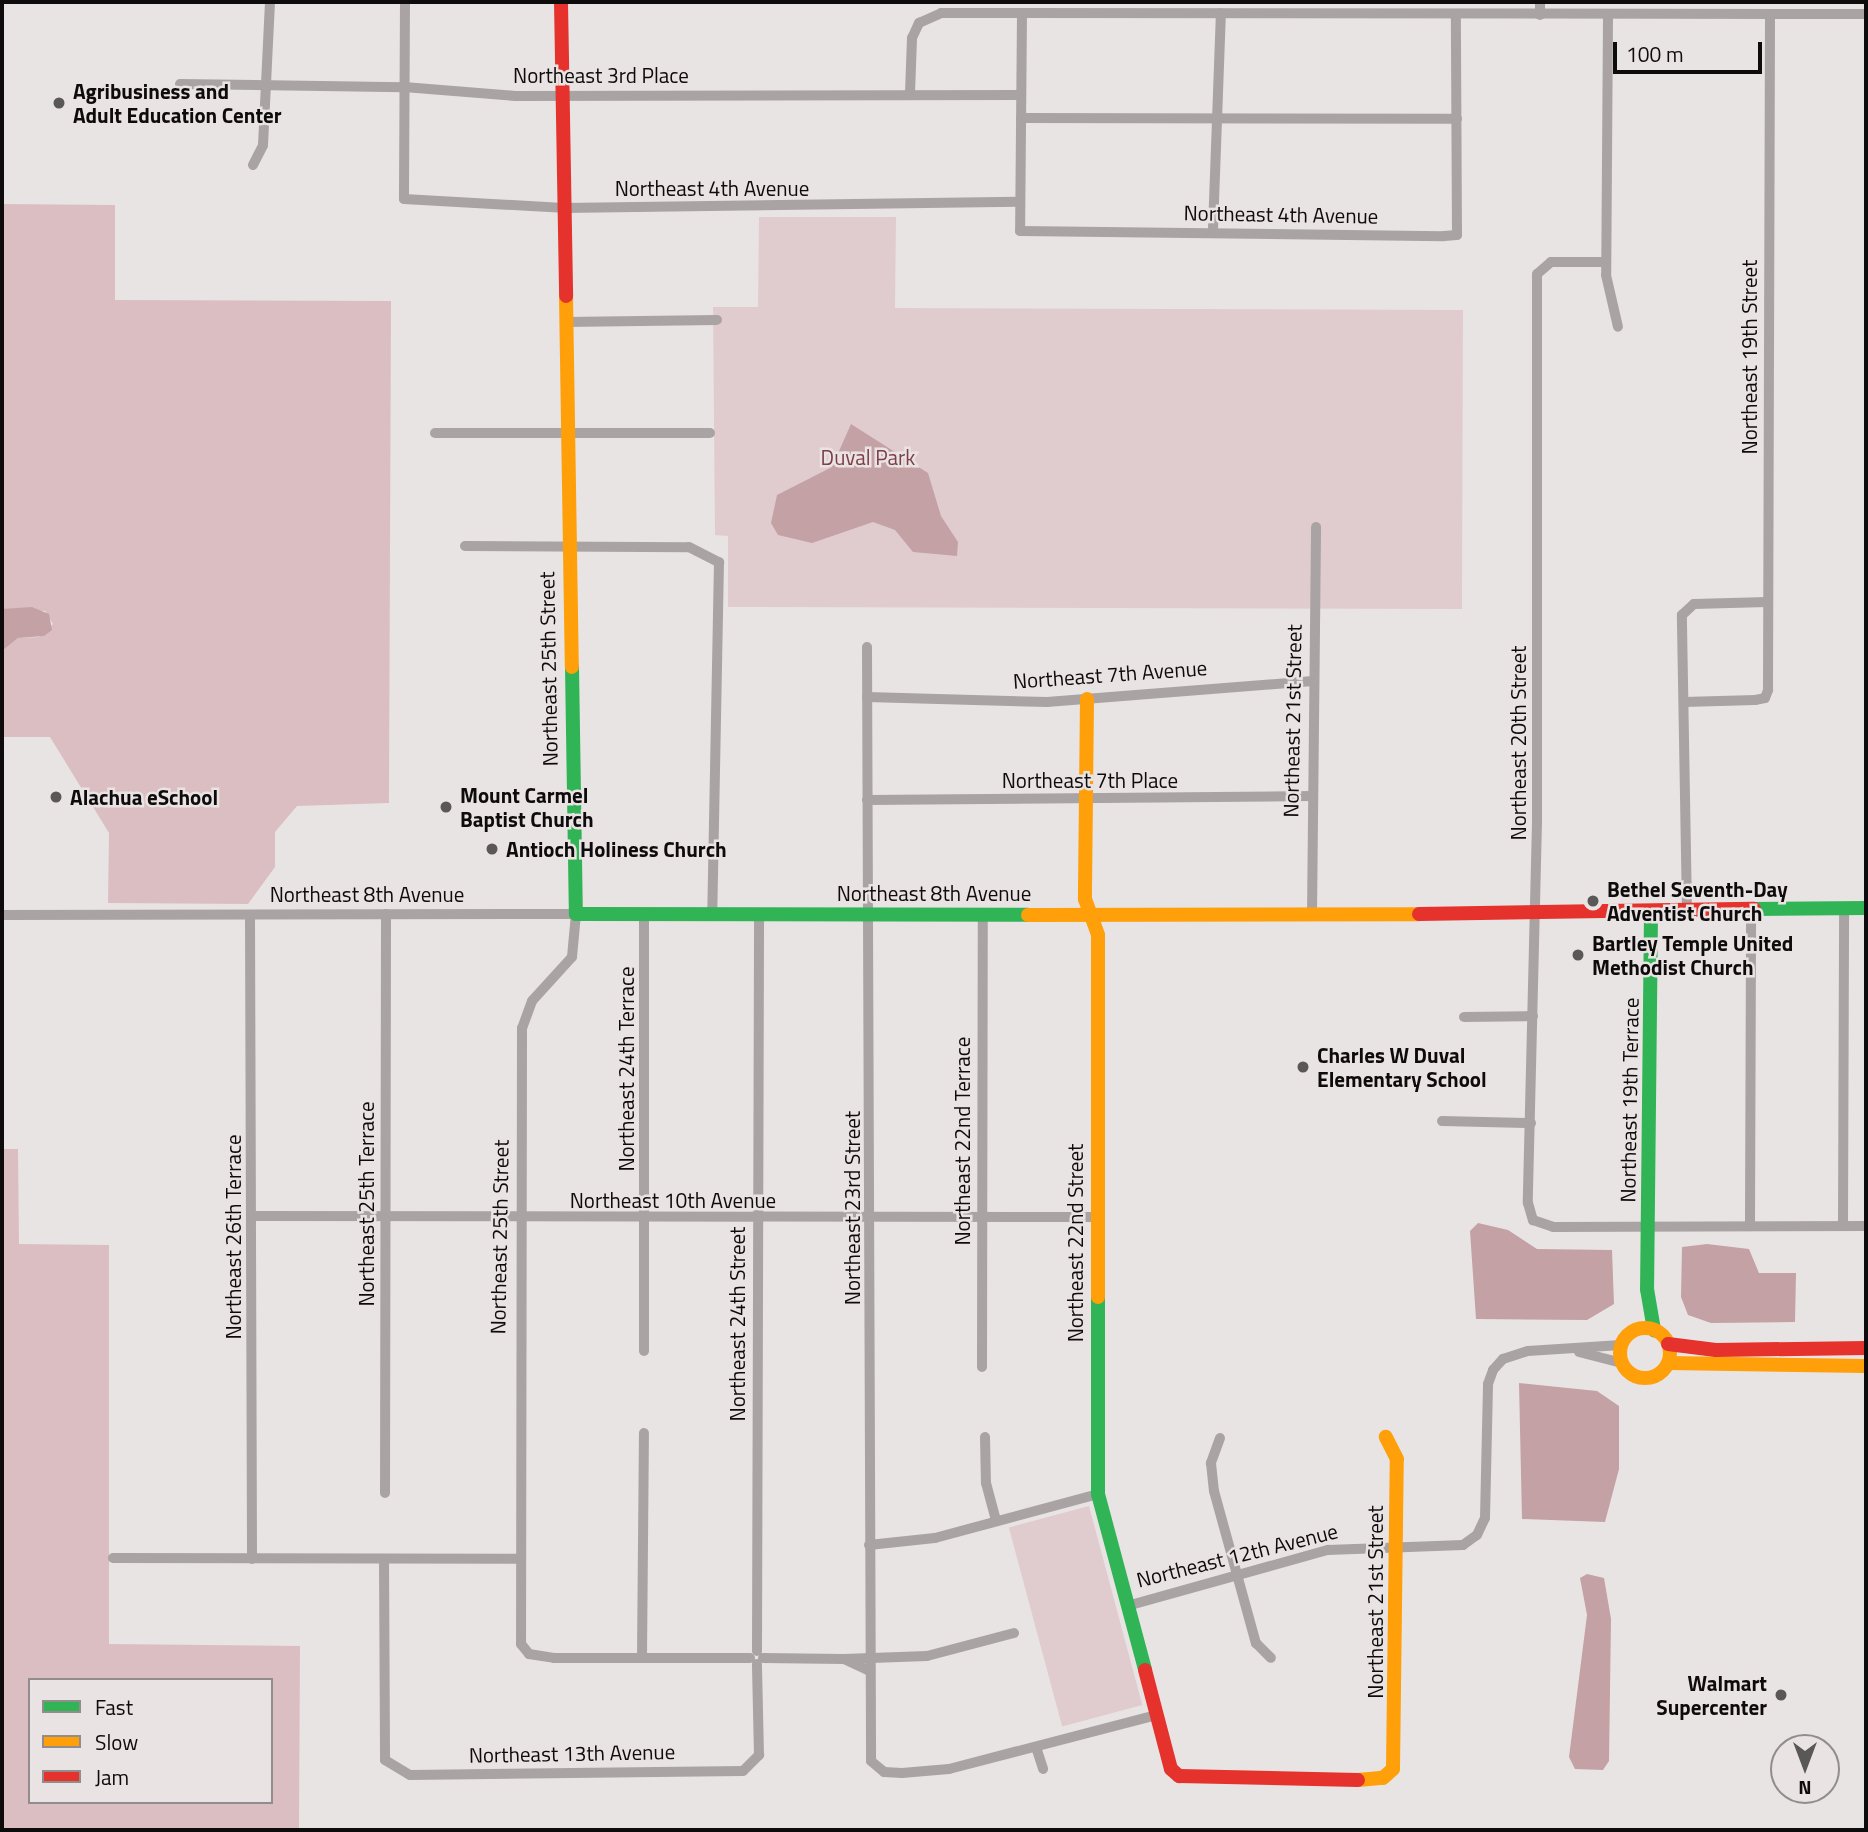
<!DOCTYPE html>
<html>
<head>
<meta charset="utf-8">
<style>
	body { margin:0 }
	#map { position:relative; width:1868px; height:1832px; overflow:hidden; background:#e9e4e4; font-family:"Titillium Web",sans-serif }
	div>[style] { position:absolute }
	.green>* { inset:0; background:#e0ccce; transform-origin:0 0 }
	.forest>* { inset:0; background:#dbbec1 }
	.water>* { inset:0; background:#c4a1a4 }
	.street>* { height:10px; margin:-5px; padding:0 5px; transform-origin:5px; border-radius:5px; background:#aaa3a4 }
	.fast>* { height:14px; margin:-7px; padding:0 7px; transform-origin:7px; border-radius:7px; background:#30b455 }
	.slow>* { height:14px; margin:-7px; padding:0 7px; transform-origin:7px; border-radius:7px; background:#ff9f0a }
	.slow>.ring { margin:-7px; padding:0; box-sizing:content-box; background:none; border:14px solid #ff9f0a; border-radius:50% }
	.jam>* { height:14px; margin:-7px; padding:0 7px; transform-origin:7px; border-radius:7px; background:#e5322d }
	.dots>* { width:19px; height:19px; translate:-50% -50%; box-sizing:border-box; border:4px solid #eae3e3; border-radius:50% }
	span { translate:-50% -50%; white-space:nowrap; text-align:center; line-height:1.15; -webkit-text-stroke:5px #eae3e3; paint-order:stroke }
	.street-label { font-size:21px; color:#0d0b0b }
	.poi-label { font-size:21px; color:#0d0b0b; font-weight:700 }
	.left { translate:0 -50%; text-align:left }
	.right { translate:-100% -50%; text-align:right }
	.park-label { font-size:21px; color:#7e3e48 }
	.frame { position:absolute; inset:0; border:4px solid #0d0b0b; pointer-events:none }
	.legend { position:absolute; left:28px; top:1678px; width:245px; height:126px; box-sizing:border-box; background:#eae3e3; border:2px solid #928d8d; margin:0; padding:9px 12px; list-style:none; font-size:21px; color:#0d0b0b }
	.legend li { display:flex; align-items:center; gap:14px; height:35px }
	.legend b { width:35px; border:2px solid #928d8d }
	.north { position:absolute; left:1770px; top:1734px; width:70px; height:70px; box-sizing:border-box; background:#eae3e3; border:2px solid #928d8d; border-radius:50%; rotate:180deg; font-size:19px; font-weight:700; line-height:28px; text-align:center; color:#0d0b0b }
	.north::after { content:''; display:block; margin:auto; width:24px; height:32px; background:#5a5757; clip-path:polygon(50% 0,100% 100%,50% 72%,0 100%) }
	.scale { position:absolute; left:1613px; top:42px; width:149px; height:32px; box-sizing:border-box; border:4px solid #0d0b0b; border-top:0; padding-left:9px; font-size:21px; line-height:24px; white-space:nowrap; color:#0d0b0b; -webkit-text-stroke:5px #eae3e3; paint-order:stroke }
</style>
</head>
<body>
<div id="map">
	<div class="green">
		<div style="clip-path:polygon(759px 217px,896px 217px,895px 308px,1463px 310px,1462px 609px,728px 607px,728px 536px,715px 535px,713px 307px,758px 307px)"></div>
		<div style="left:1089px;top:1506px;width:206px;height:83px;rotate:75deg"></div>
	</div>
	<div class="forest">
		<div style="clip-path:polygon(2px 204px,115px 205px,115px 300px,391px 301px,389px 803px,297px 806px,275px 832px,275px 867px,248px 904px,108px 903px,109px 833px,50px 737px,2px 737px,2px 651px,18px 638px,39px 637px,53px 624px,45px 611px,2px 609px)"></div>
		<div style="clip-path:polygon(evenodd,2px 1149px,18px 1149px,19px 1244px,109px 1245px,109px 1644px,300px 1646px,299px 1830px,2px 1830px,2px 1149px,30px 1680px,271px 1680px,271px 1802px,30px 1802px,30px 1680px)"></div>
	</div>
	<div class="water">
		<div style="clip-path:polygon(851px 424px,928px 473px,941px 516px,958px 542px,957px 556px,913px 552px,895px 530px,873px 522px,812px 543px,778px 535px,771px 523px,777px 495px,832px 467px)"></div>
		<div style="clip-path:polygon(32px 607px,49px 614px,52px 630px,44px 636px,18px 638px,2px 651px,2px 609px)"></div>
		<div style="clip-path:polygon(1478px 1223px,1508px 1230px,1537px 1249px,1612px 1250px,1614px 1304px,1587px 1320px,1476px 1319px,1470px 1231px)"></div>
		<div style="clip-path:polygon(1707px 1244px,1749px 1249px,1759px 1273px,1796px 1273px,1795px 1322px,1711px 1323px,1688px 1315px,1681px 1297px,1682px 1247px)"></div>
		<div style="clip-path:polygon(1519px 1383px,1597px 1391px,1619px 1406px,1619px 1469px,1605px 1522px,1522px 1519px)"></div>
		<div style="clip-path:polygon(1587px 1574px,1604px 1578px,1611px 1619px,1609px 1761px,1603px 1770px,1575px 1769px,1569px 1757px,1587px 1615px,1580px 1578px)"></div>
	</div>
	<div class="street">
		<div style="left:405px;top:2px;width:197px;rotate:90.3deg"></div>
		<div style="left:404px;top:199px;width:159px;rotate:3.2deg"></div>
		<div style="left:563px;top:208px;width:457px;rotate:-0.8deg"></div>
		<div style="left:1540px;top:2px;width:13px;rotate:90deg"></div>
		<div style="left:1022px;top:13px;width:218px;rotate:90.5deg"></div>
		<div style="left:1020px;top:231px;width:424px;rotate:0.7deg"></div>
		<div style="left:1444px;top:236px;width:13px;rotate:-4deg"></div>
		<div style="left:1457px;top:235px;width:220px;rotate:-90.3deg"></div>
		<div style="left:1608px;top:16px;width:259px;rotate:90.4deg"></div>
		<div style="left:1606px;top:275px;width:53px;rotate:77deg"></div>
		<div style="left:180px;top:84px;width:224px;rotate:0.8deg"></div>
		<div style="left:404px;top:87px;width:112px;rotate:4.6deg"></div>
		<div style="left:516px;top:96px;width:505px;rotate:-0.11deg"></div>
		<div style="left:910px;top:93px;width:55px;rotate:-87.9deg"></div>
		<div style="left:912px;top:38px;width:17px;rotate:-65deg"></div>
		<div style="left:919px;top:23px;width:24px;rotate:-24deg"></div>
		<div style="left:941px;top:13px;width:925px;rotate:0.06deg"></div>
		<div style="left:1021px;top:118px;width:436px;rotate:0.1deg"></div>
		<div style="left:253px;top:165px;width:22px;rotate:-63deg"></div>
		<div style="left:263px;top:145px;width:143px;rotate:-87.2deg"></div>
		<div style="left:1213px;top:229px;width:216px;rotate:-87.9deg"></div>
		<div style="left:1606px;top:262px;width:55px;rotate:180deg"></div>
		<div style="left:1551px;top:262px;width:18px;rotate:139deg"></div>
		<div style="left:1537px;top:274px;width:548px;rotate:90deg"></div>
		<div style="left:1537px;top:822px;width:381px;rotate:91.4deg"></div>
		<div style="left:1528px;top:1203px;width:18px;rotate:74deg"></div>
		<div style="left:1533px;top:1220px;width:21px;rotate:19deg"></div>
		<div style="left:1553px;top:1227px;width:313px;rotate:-0.2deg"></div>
		<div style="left:565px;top:322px;width:152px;rotate:-0.8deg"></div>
		<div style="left:435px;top:433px;width:275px"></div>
		<div style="left:465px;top:546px;width:224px;rotate:0.3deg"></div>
		<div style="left:689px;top:547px;width:34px;rotate:27deg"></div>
		<div style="left:719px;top:562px;width:351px;rotate:91.1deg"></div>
		<div style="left:867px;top:647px;width:1114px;rotate:89.79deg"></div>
		<div style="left:871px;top:1761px;width:17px;rotate:40deg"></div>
		<div style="left:884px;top:1772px;width:18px;rotate:3deg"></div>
		<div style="left:902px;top:1773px;width:47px;rotate:-4.9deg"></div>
		<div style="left:949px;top:1769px;width:215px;rotate:-14.6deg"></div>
		<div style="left:867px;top:697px;width:180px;rotate:1.6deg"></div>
		<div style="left:1047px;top:702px;width:267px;rotate:-4.5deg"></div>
		<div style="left:1684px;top:702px;width:71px;rotate:-1.6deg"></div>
		<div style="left:1755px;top:700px;width:10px;rotate:-11deg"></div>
		<div style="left:1765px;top:698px;width:9px;rotate:-69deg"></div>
		<div style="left:1768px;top:690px;width:675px;rotate:-89.83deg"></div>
		<div style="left:867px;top:800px;width:445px;rotate:-0.5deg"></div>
		<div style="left:1687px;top:911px;width:296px;rotate:-91deg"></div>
		<div style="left:1682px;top:615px;width:16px;rotate:-43deg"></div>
		<div style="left:1694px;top:604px;width:73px;rotate:-1.6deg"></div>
		<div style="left:644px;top:913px;width:438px;rotate:90deg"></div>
		<div style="left:2px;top:915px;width:574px;rotate:-0.1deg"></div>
		<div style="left:576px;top:914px;width:43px;rotate:95.3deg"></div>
		<div style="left:572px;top:957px;width:59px;rotate:132.3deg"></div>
		<div style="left:532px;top:1001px;width:29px;rotate:110deg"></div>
		<div style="left:522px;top:1028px;width:616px;rotate:90.09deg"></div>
		<div style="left:521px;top:1644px;width:13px;rotate:51deg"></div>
		<div style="left:529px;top:1654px;width:25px;rotate:9deg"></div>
		<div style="left:554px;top:1658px;width:196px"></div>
		<div style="left:1312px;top:915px;width:388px;rotate:-89.4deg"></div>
		<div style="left:250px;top:916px;width:643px;rotate:89.82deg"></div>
		<div style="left:1464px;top:1017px;width:69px;rotate:-0.8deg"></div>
		<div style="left:1442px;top:1121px;width:89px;rotate:1.3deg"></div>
		<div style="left:252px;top:1216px;width:842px;rotate:0.07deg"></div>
		<div style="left:1750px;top:1224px;width:314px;rotate:-89.8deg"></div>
		<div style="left:1843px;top:1225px;width:316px;rotate:-89.8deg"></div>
		<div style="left:1579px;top:1352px;width:44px;rotate:14.3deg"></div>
		<div style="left:982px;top:1367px;width:453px;rotate:-89.9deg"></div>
		<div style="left:985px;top:1437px;width:46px;rotate:88.8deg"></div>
		<div style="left:986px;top:1483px;width:39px;rotate:75deg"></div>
		<div style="left:1220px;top:1438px;width:27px;rotate:110deg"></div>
		<div style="left:1211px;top:1463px;width:28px;rotate:84deg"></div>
		<div style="left:1214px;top:1491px;width:158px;rotate:74.6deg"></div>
		<div style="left:1256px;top:1643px;width:21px;rotate:45deg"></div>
		<div style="left:385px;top:1493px;width:579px;rotate:-89.9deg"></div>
		<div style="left:869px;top:1545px;width:66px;rotate:-6.1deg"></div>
		<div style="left:935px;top:1538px;width:169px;rotate:-15.1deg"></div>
		<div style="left:113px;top:1558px;width:406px;rotate:0.1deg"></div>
		<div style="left:384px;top:1559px;width:201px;rotate:89.7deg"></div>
		<div style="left:385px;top:1760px;width:29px;rotate:31deg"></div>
		<div style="left:410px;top:1775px;width:333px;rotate:-0.7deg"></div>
		<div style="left:743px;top:1771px;width:23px;rotate:-45deg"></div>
		<div style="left:759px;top:1755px;width:91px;rotate:-91.3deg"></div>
		<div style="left:1127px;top:1606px;width:209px;rotate:-15.6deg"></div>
		<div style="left:1328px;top:1550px;width:135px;rotate:-2.1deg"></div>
		<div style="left:1463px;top:1545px;width:17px;rotate:-36deg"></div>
		<div style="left:1477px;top:1535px;width:19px;rotate:-65deg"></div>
		<div style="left:1485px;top:1518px;width:134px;rotate:-88.7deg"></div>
		<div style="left:1488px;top:1384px;width:15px;rotate:-70deg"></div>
		<div style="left:1493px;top:1370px;width:15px;rotate:-48deg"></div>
		<div style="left:1503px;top:1359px;width:26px;rotate:-18deg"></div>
		<div style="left:1528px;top:1351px;width:93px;rotate:-3.7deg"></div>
		<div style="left:757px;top:1651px;width:738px;rotate:-89.84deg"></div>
		<div style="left:642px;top:1657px;width:224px;rotate:-89.5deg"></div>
		<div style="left:763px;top:1658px;width:81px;rotate:0.7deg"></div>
		<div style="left:844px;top:1659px;width:29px;rotate:25deg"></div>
		<div style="left:844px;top:1659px;width:83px;rotate:-2.1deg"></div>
		<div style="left:927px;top:1656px;width:90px;rotate:-14.8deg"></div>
		<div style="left:1036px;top:1747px;width:23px;rotate:72deg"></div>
	</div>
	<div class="fast">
		<div style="left:572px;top:667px;width:247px;rotate:89.1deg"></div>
		<div style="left:576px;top:914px;width:452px;rotate:0.1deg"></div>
		<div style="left:1754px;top:909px;width:112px;rotate:-0.5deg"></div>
		<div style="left:1651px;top:912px;width:377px;rotate:90.6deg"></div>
		<div style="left:1647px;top:1289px;width:42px;rotate:80.3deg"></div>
		<div style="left:1098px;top:1297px;width:197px;rotate:90deg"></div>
		<div style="left:1098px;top:1494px;width:182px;rotate:75deg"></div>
	</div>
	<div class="slow">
		<div style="left:566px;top:296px;width:371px;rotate:89.1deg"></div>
		<div style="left:1087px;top:699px;width:200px;rotate:90.6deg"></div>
		<div style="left:1085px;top:899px;width:38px;rotate:70deg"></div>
		<div style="left:1098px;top:935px;width:362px;rotate:90deg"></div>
		<div style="left:1028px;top:915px;width:391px;rotate:-0.1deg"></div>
		<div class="ring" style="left:1620px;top:1328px;width:36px;height:36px"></div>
		<div style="left:1668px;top:1363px;width:198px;rotate:0.9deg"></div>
		<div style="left:1358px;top:1780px;width:25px;rotate:-5deg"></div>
		<div style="left:1383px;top:1778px;width:13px;rotate:-42deg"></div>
		<div style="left:1393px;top:1769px;width:310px;rotate:-89.3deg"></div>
		<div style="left:1397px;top:1459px;width:25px;rotate:-117deg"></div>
	</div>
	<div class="jam">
		<div style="left:561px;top:2px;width:294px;rotate:89deg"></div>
		<div style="left:1419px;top:914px;width:335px;rotate:-0.9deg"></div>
		<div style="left:1668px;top:1344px;width:48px;rotate:7.1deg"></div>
		<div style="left:1716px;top:1350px;width:150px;rotate:-0.8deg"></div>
		<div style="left:1145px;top:1670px;width:102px;rotate:75.3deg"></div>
		<div style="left:1171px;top:1769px;width:11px;rotate:41deg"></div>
		<div style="left:1179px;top:1776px;width:179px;rotate:1.3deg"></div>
	</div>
	<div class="dots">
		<div style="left:59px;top:103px;background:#5a5757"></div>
		<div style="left:56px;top:797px;background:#5a5757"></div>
		<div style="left:446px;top:807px;background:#5a5757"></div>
		<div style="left:492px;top:849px;background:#5a5757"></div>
		<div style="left:1593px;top:901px;background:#5a5757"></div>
		<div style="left:1578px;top:955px;background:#5a5757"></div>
		<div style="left:1303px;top:1067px;background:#5a5757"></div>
		<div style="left:1781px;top:1695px;background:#5a5757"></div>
	</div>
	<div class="street-label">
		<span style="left:601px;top:75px">Northeast 3rd Place</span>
		<span style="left:712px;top:188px">Northeast 4th Avenue</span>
		<span style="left:1281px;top:214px;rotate:1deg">Northeast 4th Avenue</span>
		<span style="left:1749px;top:357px;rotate:-90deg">Northeast 19th Street</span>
		<span style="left:548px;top:669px;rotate:-91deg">Northeast 25th Street</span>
		<span style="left:1110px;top:674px;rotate:-4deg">Northeast 7th Avenue</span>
		<span style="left:1292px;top:721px;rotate:-89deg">Northeast 21st Street</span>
		<span style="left:1518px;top:743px;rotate:-90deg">Northeast 20th Street</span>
		<span style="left:1090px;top:780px">Northeast 7th Place</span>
		<span style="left:934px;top:893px">Northeast 8th Avenue</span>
		<span style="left:367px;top:894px">Northeast 8th Avenue</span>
		<span style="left:626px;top:1069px;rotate:-90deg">Northeast 24th Terrace</span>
		<span style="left:1629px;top:1100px;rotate:-89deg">Northeast 19th Terrace</span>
		<span style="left:962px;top:1141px;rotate:-90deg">Northeast 22nd Terrace</span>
		<span style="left:673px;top:1200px">Northeast 10th Avenue</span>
		<span style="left:366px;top:1204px;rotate:-90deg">Northeast 25th Terrace</span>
		<span style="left:852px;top:1208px;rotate:-90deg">Northeast 23rd Street</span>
		<span style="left:233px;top:1237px;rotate:-90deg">Northeast 26th Terrace</span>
		<span style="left:499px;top:1237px;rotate:-89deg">Northeast 25th Street</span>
		<span style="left:1075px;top:1243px;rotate:-90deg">Northeast 22nd Street</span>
		<span style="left:737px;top:1324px;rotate:-90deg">Northeast 24th Street</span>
		<span style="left:1237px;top:1555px;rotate:-14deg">Northeast 12th Avenue</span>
		<span style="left:1375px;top:1602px;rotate:-90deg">Northeast 21st Street</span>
		<span style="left:572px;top:1753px;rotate:-1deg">Northeast 13th Avenue</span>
	</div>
	<div class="poi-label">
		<span class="left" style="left:73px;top:103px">Agribusiness and<br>Adult Education Center</span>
		<span class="left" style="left:460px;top:807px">Mount Carmel<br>Baptist Church</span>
		<span class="left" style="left:70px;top:797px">Alachua eSchool</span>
		<span class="left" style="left:506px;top:849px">Antioch Holiness Church</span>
		<span class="left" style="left:1607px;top:901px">Bethel Seventh-Day<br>Adventist Church</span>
		<span class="left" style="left:1592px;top:955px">Bartley Temple United<br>Methodist Church</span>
		<span class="left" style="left:1317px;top:1067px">Charles W Duval<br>Elementary School</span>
		<span class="right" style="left:1767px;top:1695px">Walmart<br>Supercenter</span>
	</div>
	<div class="park-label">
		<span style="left:868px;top:457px">Duval Park</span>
	</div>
	<div class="frame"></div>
	<ul class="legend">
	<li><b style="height:9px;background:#30b455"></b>Fast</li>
	<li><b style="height:9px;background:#ff9f0a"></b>Slow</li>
	<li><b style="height:9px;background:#e5322d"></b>Jam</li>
	</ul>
	<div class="north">N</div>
	<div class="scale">100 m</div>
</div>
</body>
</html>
